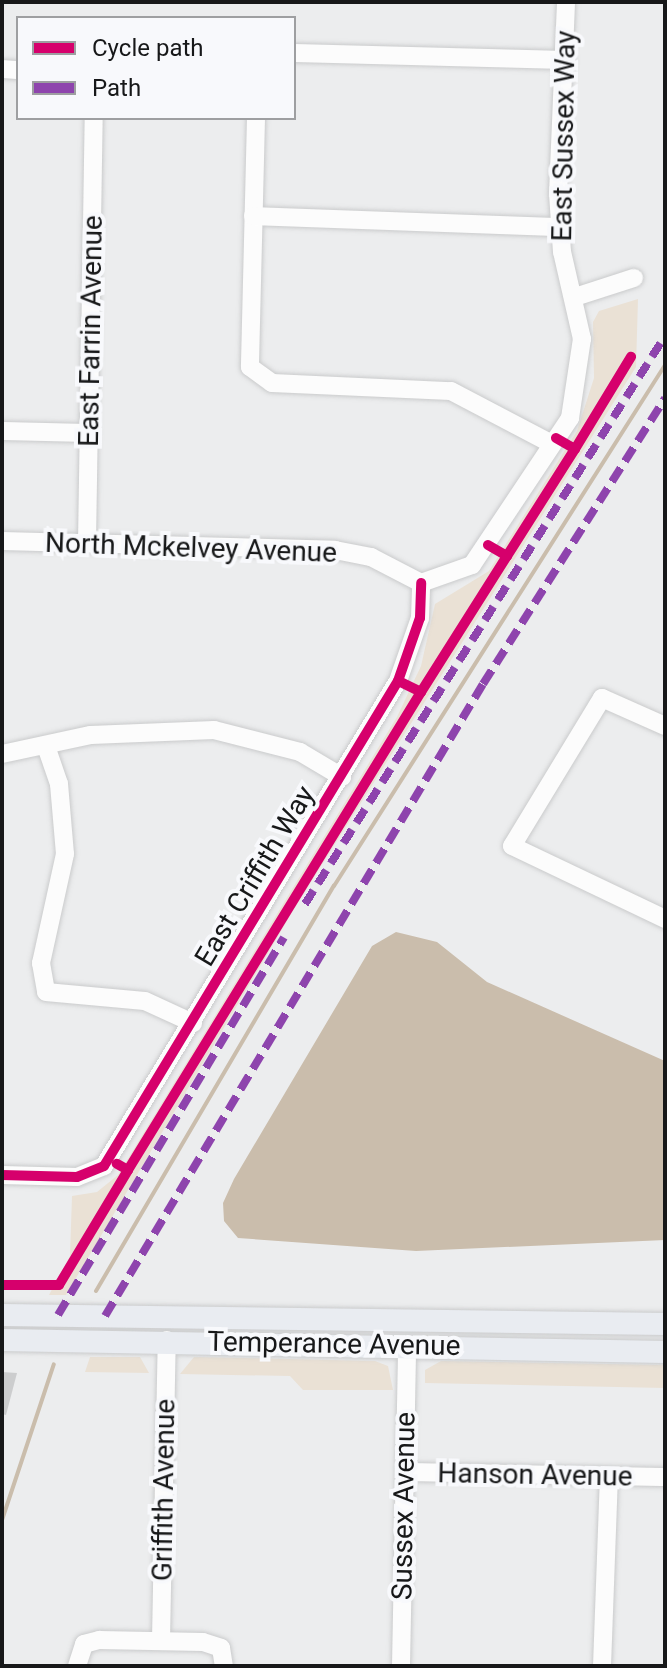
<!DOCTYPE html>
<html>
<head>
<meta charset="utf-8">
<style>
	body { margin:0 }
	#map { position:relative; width:667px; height:1668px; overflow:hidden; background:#ecedee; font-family:Roboto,sans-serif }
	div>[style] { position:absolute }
	.green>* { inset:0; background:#eae1d5 }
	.water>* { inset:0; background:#cabdac }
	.stream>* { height:4px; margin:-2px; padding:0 2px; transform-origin:2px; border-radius:2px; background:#cabdac }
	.building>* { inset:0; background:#cccdce }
	.roads { filter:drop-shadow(0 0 2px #cacbcc) drop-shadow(0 0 2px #cacbcc) }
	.minor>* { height:18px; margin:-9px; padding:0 9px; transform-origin:9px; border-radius:9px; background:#fcfcfc }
	.major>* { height:22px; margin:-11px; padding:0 11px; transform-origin:11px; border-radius:11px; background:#e9ecf1 }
	.quiet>* { height:8px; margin-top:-4px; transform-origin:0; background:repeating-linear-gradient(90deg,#8e44ad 0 16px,transparent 0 24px) }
	.cycleway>* { height:10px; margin:-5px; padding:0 5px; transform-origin:5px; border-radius:5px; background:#d6006c }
	span { translate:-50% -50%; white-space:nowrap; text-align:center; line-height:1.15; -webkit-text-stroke:8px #f8f9fc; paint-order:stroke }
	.street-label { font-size:28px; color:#171819 }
	.frame { position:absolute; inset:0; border:4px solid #171819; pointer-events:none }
	.legend { position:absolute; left:16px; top:16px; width:280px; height:104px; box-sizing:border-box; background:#f8f9fc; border:2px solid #9e9fa1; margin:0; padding:10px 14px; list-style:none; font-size:24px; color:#171819 }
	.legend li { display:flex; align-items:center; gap:16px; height:40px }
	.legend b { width:40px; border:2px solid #9e9fa1 }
</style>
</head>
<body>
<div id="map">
	<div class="green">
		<div style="clip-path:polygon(638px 299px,636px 367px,294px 909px,66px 1295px,49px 1295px,70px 1256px,72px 1196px,97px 1192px,118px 1175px,397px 717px,421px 666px,435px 604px,489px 571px,577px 431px,594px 378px,593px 322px,599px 311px)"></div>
		<div style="clip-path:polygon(90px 1357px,140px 1357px,149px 1373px,85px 1372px)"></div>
		<div style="clip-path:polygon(194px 1357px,375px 1361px,388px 1366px,393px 1390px,303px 1390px,290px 1376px,180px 1374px)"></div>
		<div style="clip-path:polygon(441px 1361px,665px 1365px,665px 1388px,425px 1383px,425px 1370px)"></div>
	</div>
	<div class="water">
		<div style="clip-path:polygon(396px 932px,437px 942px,487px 982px,665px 1061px,665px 1240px,416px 1251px,238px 1238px,224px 1221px,223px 1203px,234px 1179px,372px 946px)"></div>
	</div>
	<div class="stream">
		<div style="left:96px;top:1291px;width:470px;rotate:-59.6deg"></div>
		<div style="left:334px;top:886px;width:617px;rotate:-57.57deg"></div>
		<div style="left:2px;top:1520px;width:164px;rotate:-71.6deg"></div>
	</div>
	<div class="building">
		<div style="clip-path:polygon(2px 1372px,17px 1373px,6px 1415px,2px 1414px)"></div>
	</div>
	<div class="roads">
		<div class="minor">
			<div style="left:294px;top:53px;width:272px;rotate:1.5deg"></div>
			<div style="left:2px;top:69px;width:16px;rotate:4deg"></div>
			<div style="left:256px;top:118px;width:249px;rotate:91.4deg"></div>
			<div style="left:250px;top:367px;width:27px;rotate:36deg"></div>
			<div style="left:272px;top:383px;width:179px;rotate:2.6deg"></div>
			<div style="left:451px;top:391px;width:114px;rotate:27.7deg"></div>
			<div style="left:253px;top:216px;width:307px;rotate:2.1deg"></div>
			<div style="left:575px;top:297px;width:62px;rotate:-17.9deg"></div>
			<div style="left:2px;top:431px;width:87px;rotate:1.3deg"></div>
			<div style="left:2px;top:541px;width:333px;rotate:1.5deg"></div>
			<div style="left:335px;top:550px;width:37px;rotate:11deg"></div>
			<div style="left:371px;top:557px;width:56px;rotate:27.5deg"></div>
			<div style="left:87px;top:543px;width:425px;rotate:-89.1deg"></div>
			<div style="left:421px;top:583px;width:54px;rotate:-19.4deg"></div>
			<div style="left:472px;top:565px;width:177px;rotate:-56.3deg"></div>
			<div style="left:570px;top:418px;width:80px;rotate:-81.4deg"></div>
			<div style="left:582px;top:339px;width:89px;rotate:-102.9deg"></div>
			<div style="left:562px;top:252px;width:58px;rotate:-93.9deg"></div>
			<div style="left:558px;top:194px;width:192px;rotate:-87.6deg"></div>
			<div style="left:665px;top:726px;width:69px;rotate:-156deg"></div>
			<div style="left:602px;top:698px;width:173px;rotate:121.3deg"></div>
			<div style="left:512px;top:846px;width:170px;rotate:25.5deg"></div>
			<div style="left:47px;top:749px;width:37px;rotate:71deg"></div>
			<div style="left:59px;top:784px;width:70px;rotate:85.1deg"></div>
			<div style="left:65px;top:854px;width:112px;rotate:102.4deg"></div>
			<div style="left:41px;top:963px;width:29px;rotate:80deg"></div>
			<div style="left:46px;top:992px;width:99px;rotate:5.2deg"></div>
			<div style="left:145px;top:1001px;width:53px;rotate:24.6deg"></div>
			<div style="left:2px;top:754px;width:91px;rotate:-12.1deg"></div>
			<div style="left:91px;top:735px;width:123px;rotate:-2.3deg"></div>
			<div style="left:214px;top:730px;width:89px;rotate:14.3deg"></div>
			<div style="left:300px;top:752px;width:49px;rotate:30.8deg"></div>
			<div style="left:2px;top:1175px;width:75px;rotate:1.5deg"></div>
			<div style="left:77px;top:1177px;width:29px;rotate:-22deg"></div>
			<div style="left:104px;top:1166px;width:567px;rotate:-58.78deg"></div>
			<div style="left:398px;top:681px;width:67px;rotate:-70.8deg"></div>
			<div style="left:420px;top:618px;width:35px;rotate:-88deg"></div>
			<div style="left:405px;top:1472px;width:260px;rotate:1.1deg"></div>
			<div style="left:161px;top:1640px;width:300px;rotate:-88.9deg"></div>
			<div style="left:77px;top:1666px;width:23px;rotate:-72deg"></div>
			<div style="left:84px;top:1644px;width:16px;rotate:-15deg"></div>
			<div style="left:99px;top:1640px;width:104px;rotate:1.1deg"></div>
			<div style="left:203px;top:1642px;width:19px;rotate:18deg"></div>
			<div style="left:221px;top:1648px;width:18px;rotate:81deg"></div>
			<div style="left:401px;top:1666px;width:321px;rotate:-88.9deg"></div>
			<div style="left:602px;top:1666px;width:188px;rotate:-87.9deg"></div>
		</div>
		<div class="major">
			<div style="left:2px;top:1315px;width:663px;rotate:0.78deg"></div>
			<div style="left:2px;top:1340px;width:663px;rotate:1.04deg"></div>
		</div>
	</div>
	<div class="quiet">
		<div style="left:305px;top:904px;width:672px;rotate:-57.63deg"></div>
		<div style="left:58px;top:1315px;width:440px;rotate:-59.1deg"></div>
		<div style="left:105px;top:1316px;width:736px;rotate:-59.12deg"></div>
		<div style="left:483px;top:684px;width:339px;rotate:-57.5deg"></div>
	</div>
	<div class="cycleway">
		<div style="left:575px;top:449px;width:108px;rotate:-58.7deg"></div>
		<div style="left:507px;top:556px;width:127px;rotate:-57.6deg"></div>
		<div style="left:575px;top:449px;width:22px;rotate:-150deg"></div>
		<div style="left:421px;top:692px;width:161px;rotate:-57.7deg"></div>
		<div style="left:507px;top:556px;width:22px;rotate:-150deg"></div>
		<div style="left:128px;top:1170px;width:561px;rotate:-58.49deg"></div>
		<div style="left:421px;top:692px;width:25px;rotate:-154deg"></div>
		<div style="left:2px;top:1175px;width:75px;rotate:1.5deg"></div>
		<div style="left:77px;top:1177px;width:29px;rotate:-22deg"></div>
		<div style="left:104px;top:1166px;width:567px;rotate:-58.78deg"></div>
		<div style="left:398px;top:681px;width:67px;rotate:-70.8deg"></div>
		<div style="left:420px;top:618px;width:35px;rotate:-88deg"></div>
		<div style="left:2px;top:1285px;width:57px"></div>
		<div style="left:59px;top:1285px;width:134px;rotate:-59deg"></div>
		<div style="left:128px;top:1170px;width:13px;rotate:-151deg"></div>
	</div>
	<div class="street-label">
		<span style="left:564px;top:136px;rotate:-89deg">East Sussex Way</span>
		<span style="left:91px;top:331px;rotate:-89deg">East Farrin Avenue</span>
		<span style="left:191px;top:548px;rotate:2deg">North Mckelvey Avenue</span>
		<span style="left:255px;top:876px;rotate:-59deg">East Criffith Way</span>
		<span style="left:334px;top:1344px;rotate:1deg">Temperance Avenue</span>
		<span style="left:535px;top:1475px;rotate:1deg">Hanson Avenue</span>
		<span style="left:164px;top:1490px;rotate:-89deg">Griffith Avenue</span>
		<span style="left:404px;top:1506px;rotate:-89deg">Sussex Avenue</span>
	</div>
	<div class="frame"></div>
	<ul class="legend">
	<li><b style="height:10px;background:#d6006c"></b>Cycle path</li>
	<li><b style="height:10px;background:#8e44ad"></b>Path</li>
	</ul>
</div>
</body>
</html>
